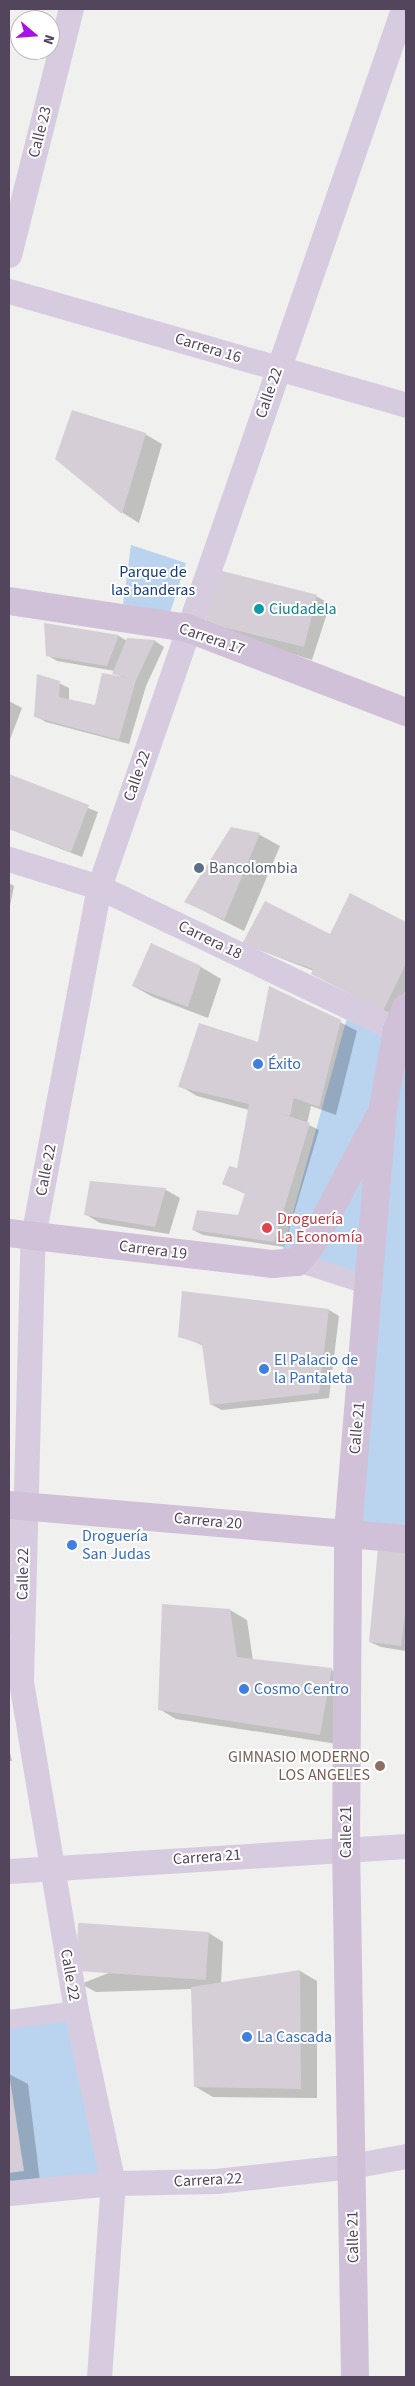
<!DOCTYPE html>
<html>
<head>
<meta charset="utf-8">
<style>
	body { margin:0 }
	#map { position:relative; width:415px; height:2386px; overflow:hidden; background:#f0f1ee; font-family:"Source Sans 3",sans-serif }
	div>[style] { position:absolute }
	.green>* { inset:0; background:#bad4f0 }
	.shadow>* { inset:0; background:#0003 }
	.building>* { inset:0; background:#d5ced6; transform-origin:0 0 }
	.pedestrian>* { height:19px; margin:-9.5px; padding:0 9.5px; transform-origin:9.5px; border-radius:9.5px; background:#d7ccdf }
	.minor>* { height:25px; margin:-12.5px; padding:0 12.5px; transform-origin:12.5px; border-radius:12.5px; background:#d7ccdf }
	.secondary>* { height:28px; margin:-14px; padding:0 14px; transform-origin:14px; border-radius:14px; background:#d0c0d8 }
	.dots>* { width:14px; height:14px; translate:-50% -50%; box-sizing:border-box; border:2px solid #fff; border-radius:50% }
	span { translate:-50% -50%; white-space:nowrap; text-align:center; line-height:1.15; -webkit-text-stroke:4px #fff; paint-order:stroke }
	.street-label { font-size:16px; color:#53465c }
	.park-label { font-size:16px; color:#143b80 }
	.culture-label { font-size:16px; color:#0d838f }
	.left { translate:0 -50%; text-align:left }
	.service-label { font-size:16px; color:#4e5e75 }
	.shop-label { font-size:16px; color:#366cbe }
	.health-label { font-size:16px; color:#be3a42 }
	.education-label { font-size:16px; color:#785e54 }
	.right { translate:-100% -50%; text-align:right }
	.frame { position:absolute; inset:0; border:10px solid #53465c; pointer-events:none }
	.north { position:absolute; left:10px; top:10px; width:50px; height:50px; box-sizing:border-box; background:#fff; border:1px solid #bab5be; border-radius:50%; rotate:108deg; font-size:14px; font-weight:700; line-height:20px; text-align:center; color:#53465c }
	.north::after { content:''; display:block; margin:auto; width:18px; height:22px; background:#a713e6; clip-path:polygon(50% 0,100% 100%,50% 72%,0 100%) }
</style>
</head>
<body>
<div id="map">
	<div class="green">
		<div style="clip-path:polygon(131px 545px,186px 563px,170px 613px,123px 604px)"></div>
		<div style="clip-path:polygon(350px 1007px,406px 1034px,406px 1539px,348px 1532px,368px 1285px,279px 1263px)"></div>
		<div style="clip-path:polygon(76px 2010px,113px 2183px,9px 2193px,9px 2019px)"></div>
	</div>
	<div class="shadow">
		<div style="clip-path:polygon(145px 434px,162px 444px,139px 523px,123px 513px,57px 459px)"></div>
		<div style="clip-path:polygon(316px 596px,330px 604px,312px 660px,218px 630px)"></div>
		<div style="clip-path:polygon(45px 625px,119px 636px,127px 641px,155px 641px,164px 647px,146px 686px,129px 744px,46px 722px,35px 716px,59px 683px,69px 688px,69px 700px,96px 707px,122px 678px,115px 671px,57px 661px,47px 655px)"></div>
		<div style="clip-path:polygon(9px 701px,22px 708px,9px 742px)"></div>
		<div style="clip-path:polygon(9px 776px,98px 812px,82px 857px,9px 829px)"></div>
		<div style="clip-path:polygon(231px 828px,260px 835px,280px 846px,244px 931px,186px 902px)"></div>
		<div style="clip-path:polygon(9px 883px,14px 886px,9px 911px)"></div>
		<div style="clip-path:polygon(351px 895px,406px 923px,406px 990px,394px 1016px,314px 971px,244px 944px,331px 936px)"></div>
		<div style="clip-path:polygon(201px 967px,221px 979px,208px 1018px,153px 997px,133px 986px)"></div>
		<div style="clip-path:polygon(340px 1022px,357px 1031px,336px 1115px,311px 1106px,307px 1124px,319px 1130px,284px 1247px,203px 1235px,193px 1230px,239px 1216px,246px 1194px,223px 1184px,238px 1170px,249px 1110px,197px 1096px,180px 1086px,259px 1044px)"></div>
		<div style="clip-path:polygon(91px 1182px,166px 1190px,180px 1198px,169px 1234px,100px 1223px,85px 1214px)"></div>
		<div style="clip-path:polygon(329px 1310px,339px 1316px,329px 1398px,222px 1410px,212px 1405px,204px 1346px,180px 1336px)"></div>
		<div style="clip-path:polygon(9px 1509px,30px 1634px,9px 1634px)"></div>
		<div style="clip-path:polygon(379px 1549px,406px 1552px,406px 1651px,381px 1647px,370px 1642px)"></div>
		<div style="clip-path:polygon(230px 1610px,247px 1620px,253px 1661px,332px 1670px,349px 1679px,337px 1744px,176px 1719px,159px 1709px)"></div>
		<div style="clip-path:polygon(9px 1748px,12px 1761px,9px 1761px)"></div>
		<div style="clip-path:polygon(209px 1933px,223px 1942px,221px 1984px,300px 1971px,317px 1981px,317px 2098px,213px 2097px,196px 2087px,192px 1989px,96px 1992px,81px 1984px)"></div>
		<div style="clip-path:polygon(9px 2074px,28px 2084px,40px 2181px,9px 2184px)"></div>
	</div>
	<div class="building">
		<div style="clip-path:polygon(72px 410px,146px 433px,122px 514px,55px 459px)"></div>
		<div style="left:218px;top:570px;width:102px;height:54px;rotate:14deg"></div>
		<div style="clip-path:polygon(44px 623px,119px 635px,107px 666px,46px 656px)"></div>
		<div style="clip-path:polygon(127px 638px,155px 640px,136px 680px,119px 740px,34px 717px,37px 674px,60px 681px,59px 697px,95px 705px,102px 673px,129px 678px,112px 674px)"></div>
		<div style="clip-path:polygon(9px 774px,89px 805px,71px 852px,9px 829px)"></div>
		<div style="clip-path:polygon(231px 827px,260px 833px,224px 920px,184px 902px)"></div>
		<div style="clip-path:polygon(350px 893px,406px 922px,406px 964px,383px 1011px,311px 974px,313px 969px,242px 944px,265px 901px,330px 934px)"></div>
		<div style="clip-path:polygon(151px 943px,201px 966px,188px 1007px,132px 986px)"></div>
		<div style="clip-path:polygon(269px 986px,341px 1020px,319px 1107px,294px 1098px,290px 1116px,279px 1113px,310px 1123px,274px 1242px,192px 1230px,197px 1210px,238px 1215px,245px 1193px,222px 1184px,229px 1166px,237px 1168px,249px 1104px,178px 1087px,199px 1023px,258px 1042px)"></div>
		<div style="clip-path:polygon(90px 1181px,166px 1188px,155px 1227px,84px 1215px)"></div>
		<div style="clip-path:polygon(182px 1291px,329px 1309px,319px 1393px,210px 1405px,202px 1344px,178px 1337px)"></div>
		<div style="clip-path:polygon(9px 1507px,14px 1507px,13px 1625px,9px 1625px)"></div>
		<div style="clip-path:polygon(378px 1548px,406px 1551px,406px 1606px,401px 1646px,369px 1642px)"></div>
		<div style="clip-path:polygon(162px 1604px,230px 1609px,237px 1657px,332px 1668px,320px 1735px,158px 1710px)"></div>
		<div style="left:209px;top:1932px;width:48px;height:131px;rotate:94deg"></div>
		<div style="clip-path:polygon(300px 1970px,301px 2089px,194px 2087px,191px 1987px)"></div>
		<div style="clip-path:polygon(9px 2073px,24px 2171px,9px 2173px)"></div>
	</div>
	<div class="pedestrian">
		<div style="left:297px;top:1262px;width:75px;rotate:17.9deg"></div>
		<div style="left:9px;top:2019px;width:68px;rotate:-7.7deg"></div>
	</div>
	<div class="minor">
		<div style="left:9px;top:255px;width:254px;rotate:-75.9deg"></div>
		<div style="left:9px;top:291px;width:413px;rotate:16deg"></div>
		<div style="left:9px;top:859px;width:94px;rotate:17.3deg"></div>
		<div style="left:99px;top:887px;width:331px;rotate:25.6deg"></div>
		<div style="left:9px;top:1871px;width:398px;rotate:-3.6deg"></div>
		<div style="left:9px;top:2193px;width:104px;rotate:-5.5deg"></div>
		<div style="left:113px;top:2183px;width:103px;rotate:-1.1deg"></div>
		<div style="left:216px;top:2181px;width:136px;rotate:-6.3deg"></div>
		<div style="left:351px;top:2166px;width:56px;rotate:-10.3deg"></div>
		<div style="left:99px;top:2377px;width:195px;rotate:-85.9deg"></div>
		<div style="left:113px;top:2183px;width:177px;rotate:-102.1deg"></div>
		<div style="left:76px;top:2010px;width:335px;rotate:-99.5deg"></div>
		<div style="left:21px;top:1680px;width:444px;rotate:-88.5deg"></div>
		<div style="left:33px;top:1236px;width:355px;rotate:-79.3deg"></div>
		<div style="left:99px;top:887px;width:929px;rotate:-70.9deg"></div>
	</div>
	<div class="secondary">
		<div style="left:9px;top:601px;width:180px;rotate:8.6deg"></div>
		<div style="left:187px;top:628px;width:235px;rotate:21deg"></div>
		<div style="left:9px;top:1233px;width:266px;rotate:6.7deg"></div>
		<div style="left:273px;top:1264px;width:24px;rotate:-5deg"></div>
		<div style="left:297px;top:1262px;width:23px;rotate:-50deg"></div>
		<div style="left:312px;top:1244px;width:141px;rotate:-62.2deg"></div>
		<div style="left:9px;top:1505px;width:398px;rotate:4.9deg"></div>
		<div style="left:355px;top:2377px;width:529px;rotate:-90.97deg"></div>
		<div style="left:346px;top:1848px;width:316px;rotate:-89.6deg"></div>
		<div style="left:348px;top:1532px;width:425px;rotate:-85.3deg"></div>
		<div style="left:383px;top:1108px;width:79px;rotate:-79.8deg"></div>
		<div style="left:397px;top:1030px;width:24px;rotate:-68deg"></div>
	</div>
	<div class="dots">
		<div style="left:259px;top:609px;background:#0f9aa8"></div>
		<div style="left:199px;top:868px;background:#5c6f8a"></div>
		<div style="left:258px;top:1064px;background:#3f7fe0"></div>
		<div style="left:267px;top:1228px;background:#e0444e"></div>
		<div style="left:264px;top:1369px;background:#3f7fe0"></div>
		<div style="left:72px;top:1545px;background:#3f7fe0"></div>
		<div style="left:244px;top:1689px;background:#3f7fe0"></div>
		<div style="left:380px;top:1766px;background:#8d6e63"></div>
		<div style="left:247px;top:2037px;background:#3f7fe0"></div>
	</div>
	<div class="street-label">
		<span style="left:40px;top:132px;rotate:-76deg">Calle 23</span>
		<span style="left:208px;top:348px;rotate:17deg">Carrera 16</span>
		<span style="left:269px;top:393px;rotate:-71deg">Calle 22</span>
		<span style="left:212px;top:639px;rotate:19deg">Carrera 17</span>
		<span style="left:137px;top:776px;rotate:-71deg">Calle 22</span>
		<span style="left:210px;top:940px;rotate:26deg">Carrera 18</span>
		<span style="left:46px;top:1170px;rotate:-79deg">Calle 22</span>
		<span style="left:153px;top:1250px;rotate:7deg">Carrera 19</span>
		<span style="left:357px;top:1428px;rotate:-85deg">Calle 21</span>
		<span style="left:208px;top:1521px;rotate:5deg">Carrera 20</span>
		<span style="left:23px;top:1574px;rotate:-89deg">Calle 22</span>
		<span style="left:346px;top:1832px;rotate:-90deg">Calle 21</span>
		<span style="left:207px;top:1857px;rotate:-4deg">Carrera 21</span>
		<span style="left:70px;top:1975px;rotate:80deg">Calle 22</span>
		<span style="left:208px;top:2180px;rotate:-3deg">Carrera 22</span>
		<span style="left:353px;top:2237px;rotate:-91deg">Calle 21</span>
	</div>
	<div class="park-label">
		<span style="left:153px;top:581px">Parque de<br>las banderas</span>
	</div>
	<div class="culture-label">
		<span class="left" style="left:269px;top:609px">Ciudadela</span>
	</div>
	<div class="service-label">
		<span class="left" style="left:209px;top:868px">Bancolombia</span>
	</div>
	<div class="shop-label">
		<span class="left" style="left:268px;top:1064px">Éxito</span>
		<span class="left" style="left:274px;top:1369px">El Palacio de<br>la Pantaleta</span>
		<span class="left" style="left:82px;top:1545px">Droguería<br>San Judas</span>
		<span class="left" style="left:254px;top:1689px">Cosmo Centro</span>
		<span class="left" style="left:257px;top:2037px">La Cascada</span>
	</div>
	<div class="health-label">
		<span class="left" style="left:277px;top:1228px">Droguería<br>La Economía</span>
	</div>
	<div class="education-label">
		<span class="right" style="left:370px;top:1766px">GIMNASIO MODERNO<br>LOS ANGELES</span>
	</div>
	<div class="frame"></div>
	<div class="north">N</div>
</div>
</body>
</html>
